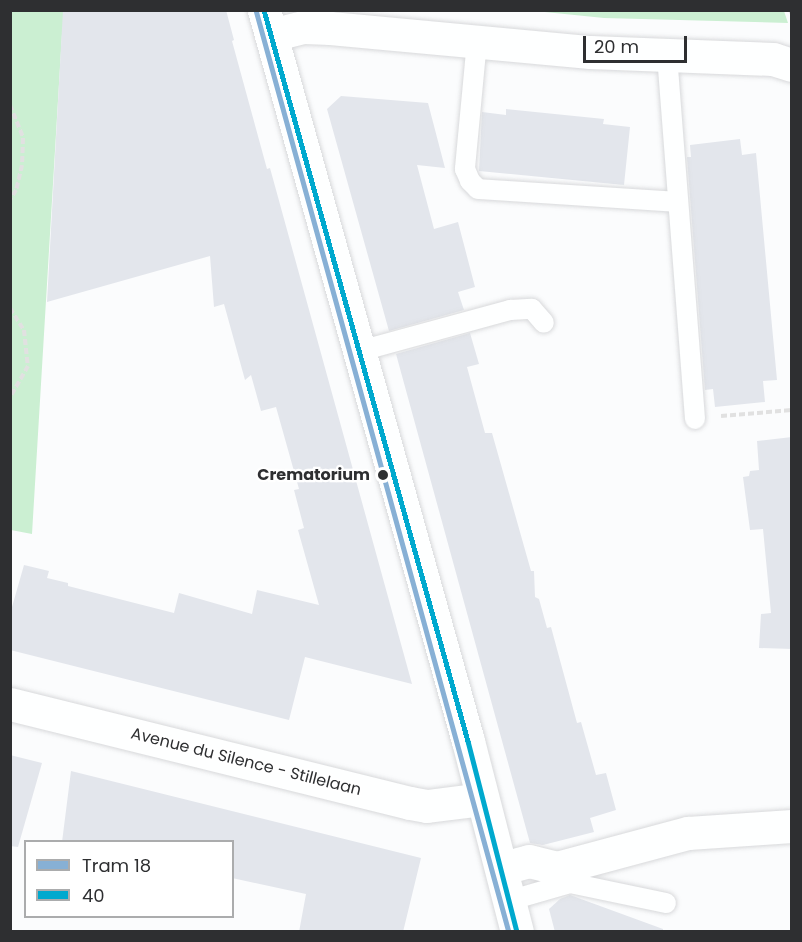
<!DOCTYPE html>
<html>
<head>
<meta charset="utf-8">
<style>
	body { margin:0 }
	#map { position:relative; width:802px; height:942px; overflow:hidden; background:#fbfcfd; font-family:Poppins,sans-serif }
	div>[style] { position:absolute }
	.green>* { inset:0; background:#cbefd2 }
	.building>* { inset:0; background:#e3e6ec }
	.path>* { height:4px; margin-top:-2px; transform-origin:0; background:repeating-linear-gradient(90deg,#e1e1e1 0 6px,transparent 0 9px) }
	.roads { filter:drop-shadow(0 0 2px #d8d9db) drop-shadow(0 0 2px #d8d9db) }
	.lane>* { height:20px; margin:-10px; padding:0 10px; transform-origin:10px; border-radius:10px; background:#feffff }
	.street>* { height:33px; margin:-16.5px; padding:0 16.5px; transform-origin:16.5px; border-radius:16.5px; background:#feffff }
	.secondary>* { height:33px; margin:-16.5px; padding:0 16.5px; transform-origin:16.5px; border-radius:16.5px; background:#feffff }
	.bus-1>* { height:4.5px; margin:-2.25px; padding:0 2.25px; transform-origin:2.25px; border-radius:2.25px; background:#00a9ce }
	.tram-1>* { height:4.5px; margin:-2.25px; padding:0 2.25px; transform-origin:2.25px; border-radius:2.25px; background:#87b0d5 }
	.dots>* { width:16px; height:16px; translate:-50% -50%; box-sizing:border-box; border:3px solid #fff; border-radius:50% }
	span { translate:-50% -50%; white-space:nowrap; text-align:center; line-height:1.15; -webkit-text-stroke:4.5px #fff; paint-order:stroke }
	.stop-label { font-size:16px; color:#2e2f31; font-weight:700 }
	.right { translate:-100% -50%; text-align:right }
	.street-label { font-size:16px; color:#2e2f31 }
	.frame { position:absolute; inset:0; border:12px solid #2e2f31; pointer-events:none }
	.legend { position:absolute; left:24px; top:840px; width:210px; height:78px; box-sizing:border-box; background:#fff; border:2px solid #abacad; margin:0; padding:8px 10px; list-style:none; font-size:18px; color:#2e2f31 }
	.legend li { display:flex; align-items:center; gap:12px; height:30px }
	.legend b { width:30px; border:2px solid #abacad }
	.scale { position:absolute; left:583px; top:36px; width:104px; height:27px; box-sizing:border-box; border:3px solid #2e2f31; border-top:0; padding-left:8px; font-size:18px; line-height:21px; white-space:nowrap; color:#2e2f31; -webkit-text-stroke:4px #fff; paint-order:stroke }
</style>
</head>
<body>
<div id="map">
	<div class="green">
		<div style="clip-path:polygon(11px 11px,65px 11px,62px 34px,32px 534px,11px 530px)"></div>
		<div style="clip-path:polygon(535px 11px,784px 11px,788px 23px,604px 18px)"></div>
	</div>
	<div class="building">
		<div style="clip-path:polygon(63px 10px,226px 10px,234px 40px,232px 41px,267px 169px,270px 168px,412px 684px,305px 657px,289px 720px,10px 650px,10px 614px,24px 565px,49px 571px,47px 578px,68px 583px,68px 586px,174px 613px,179px 593px,252px 614px,257px 590px,319px 605px,298px 530px,304px 528px,294px 490px,299px 489px,276px 407px,261px 411px,251px 375px,245px 380px,224px 304px,214px 307px,210px 256px,47px 302px)"></div>
		<div style="clip-path:polygon(341px 96px,428px 103px,445px 168px,417px 165px,434px 229px,458px 222px,475px 287px,458px 292px,464px 310px,389px 331px,327px 109px)"></div>
		<div style="clip-path:polygon(506px 109px,604px 119px,603px 124px,630px 127px,624px 185px,479px 171px,482px 112px,506px 115px)"></div>
		<div style="clip-path:polygon(740px 139px,742px 155px,756px 153px,777px 380px,763px 381px,765px 402px,715px 407px,713px 389px,705px 390px,687px 157px,691px 157px,690px 145px)"></div>
		<div style="clip-path:polygon(470px 333px,479px 364px,467px 367px,485px 433px,492px 433px,531px 571px,534px 571px,535px 597px,539px 599px,547px 628px,551px 627px,577px 723px,581px 722px,596px 775px,606px 773px,616px 810px,590px 818px,594px 832px,543px 845px,530px 843px,396px 354px)"></div>
		<div style="clip-path:polygon(792px 437px,792px 649px,759px 648px,761px 614px,771px 613px,763px 529px,750px 530px,743px 477px,749px 476px,750px 471px,759px 470px,757px 441px)"></div>
		<div style="clip-path:polygon(10px 755px,42px 763px,18px 847px,10px 846px)"></div>
		<div style="clip-path:polygon(71px 771px,421px 858px,403px 932px,299px 932px,306px 894px,232px 878px,232px 842px,62px 842px)"></div>
		<div style="clip-path:polygon(570px 895px,663px 929px,663px 932px,555px 932px,549px 909px,560px 899px)"></div>
	</div>
	<div class="path">
		<div style="left:790px;top:10px;width:4px;rotate:63deg"></div>
		<div style="left:10px;top:105px;width:35px;rotate:68deg"></div>
		<div style="left:23px;top:138px;width:27px;rotate:92deg"></div>
		<div style="left:22px;top:165px;width:26px;rotate:103deg"></div>
		<div style="left:16px;top:190px;width:12px;rotate:121deg"></div>
		<div style="left:10px;top:308px;width:26px;rotate:58deg"></div>
		<div style="left:24px;top:330px;width:36px;rotate:84deg"></div>
		<div style="left:28px;top:366px;width:36px;rotate:120deg"></div>
		<div style="left:721px;top:416px;width:71px;rotate:-4.8deg"></div>
	</div>
	<div class="roads">
		<div class="lane">
			<div style="left:477px;top:41px;width:129px;rotate:95.4deg"></div>
			<div style="left:465px;top:169px;width:13px;rotate:67deg"></div>
			<div style="left:470px;top:181px;width:11px;rotate:45deg"></div>
			<div style="left:478px;top:189px;width:199px;rotate:3.7deg"></div>
			<div style="left:667px;top:55px;width:365px;rotate:85.6deg"></div>
			<div style="left:360px;top:351px;width:156px;rotate:-15.3deg"></div>
			<div style="left:510px;top:310px;width:22px;rotate:-3deg"></div>
			<div style="left:532px;top:309px;width:18px;rotate:49deg"></div>
			<div style="left:508px;top:901px;width:65px;rotate:-16.2deg"></div>
			<div style="left:570px;top:883px;width:98px;rotate:11.8deg"></div>
		</div>
		<div class="street">
			<div style="left:271px;top:35px;width:34px;rotate:-14deg"></div>
			<div style="left:304px;top:27px;width:26px;rotate:2deg"></div>
			<div style="left:330px;top:28px;width:261px;rotate:5.3deg"></div>
			<div style="left:590px;top:52px;width:183px;rotate:2.2deg"></div>
			<div style="left:773px;top:59px;width:20px;rotate:18deg"></div>
			<div style="left:10px;top:704px;width:412px;rotate:13.9deg"></div>
			<div style="left:410px;top:803px;width:17px;rotate:10deg"></div>
			<div style="left:427px;top:806px;width:55px;rotate:-7.3deg"></div>
			<div style="left:518px;top:864px;width:11px;rotate:-15deg"></div>
			<div style="left:529px;top:861px;width:29px;rotate:14deg"></div>
			<div style="left:557px;top:868px;width:136px;rotate:-15deg"></div>
			<div style="left:688px;top:833px;width:104px;rotate:-3.9deg"></div>
		</div>
		<div class="secondary">
			<div style="left:264px;top:10px;width:759px;rotate:74.41deg"></div>
			<div style="left:468px;top:741px;width:197px;rotate:75.6deg"></div>
		</div>
	</div>
	<div class="bus-1">
		<div style="left:264px;top:10px;width:759px;rotate:74.41deg"></div>
		<div style="left:468px;top:741px;width:197px;rotate:75.6deg"></div>
	</div>
	<div class="tram-1">
		<div style="left:256px;top:10px;width:956px;rotate:74.66deg"></div>
	</div>
	<div class="dots">
		<div style="left:383px;top:475px;background:#2e2f31"></div>
	</div>
	<div class="stop-label">
		<span class="right" style="left:370px;top:475px">Crematorium</span>
	</div>
	<div class="street-label">
		<span style="left:246px;top:762px;rotate:14deg">Avenue du Silence - Stillelaan</span>
	</div>
	<div class="frame"></div>
	<ul class="legend">
	<li><b style="height:8px;background:#87b0d5"></b>Tram 18</li>
	<li><b style="height:8px;background:#00a9ce"></b>40</li>
	</ul>
	<div class="scale">20 m</div>
</div>
</body>
</html>
